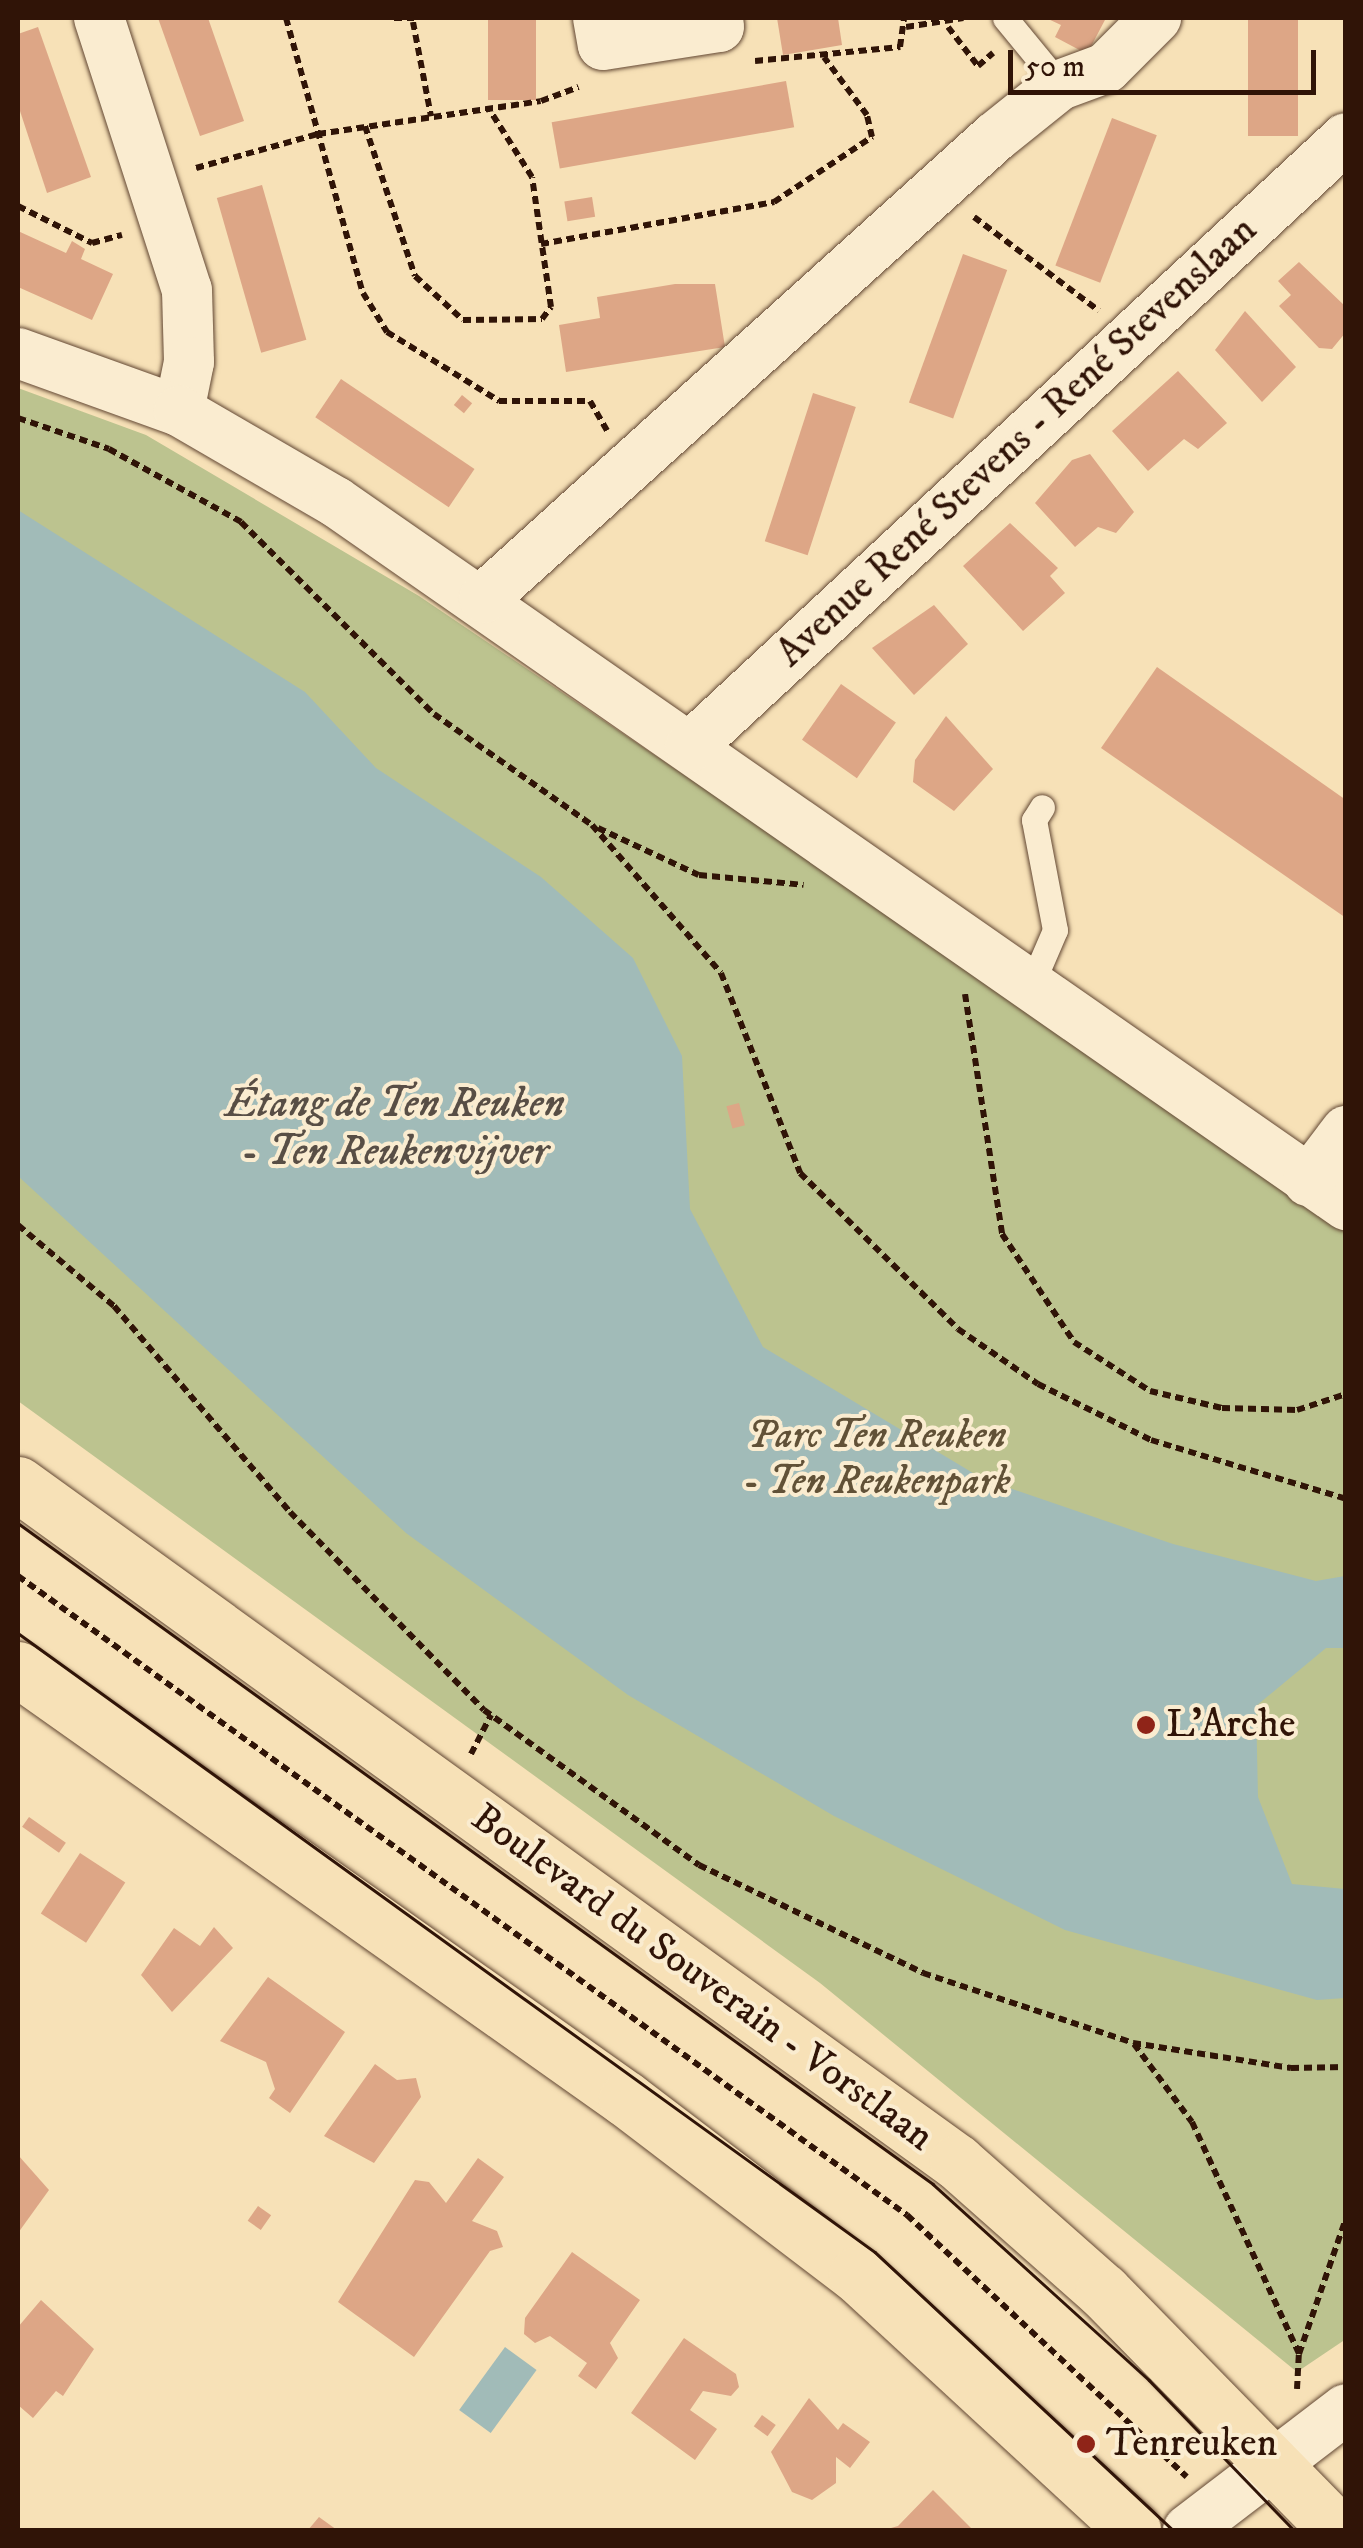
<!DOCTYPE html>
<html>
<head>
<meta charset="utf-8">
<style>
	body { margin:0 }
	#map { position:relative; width:1363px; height:2548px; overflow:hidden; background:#f7e1b7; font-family:"IM FELL DW Pica",serif }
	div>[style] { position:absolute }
	.green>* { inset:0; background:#bcc38f }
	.water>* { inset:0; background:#a1bbb8; transform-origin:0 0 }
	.building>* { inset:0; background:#dda686; transform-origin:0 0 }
	.path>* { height:6px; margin-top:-3px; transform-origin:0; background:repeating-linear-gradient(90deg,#301407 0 8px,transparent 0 13px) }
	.roads { filter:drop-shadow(0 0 2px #624733) drop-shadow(0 0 2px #624733) }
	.service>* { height:25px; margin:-12.5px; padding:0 12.5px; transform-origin:12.5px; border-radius:12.5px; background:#faecd0 }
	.minor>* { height:50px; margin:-25px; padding:0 25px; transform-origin:25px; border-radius:25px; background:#faecd0 }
	.primary>* { height:55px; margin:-27.5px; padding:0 27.5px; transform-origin:27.5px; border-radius:27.5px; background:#f7e1b7 }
	.tram>* { height:2.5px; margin:-1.25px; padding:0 1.25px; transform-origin:1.25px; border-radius:1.25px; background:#301407 }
	.dots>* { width:28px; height:28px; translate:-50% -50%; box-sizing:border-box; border:5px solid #faecd0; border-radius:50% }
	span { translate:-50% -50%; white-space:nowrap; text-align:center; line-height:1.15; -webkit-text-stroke:8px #faecd0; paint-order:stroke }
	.street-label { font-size:40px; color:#301407 }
	.park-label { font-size:40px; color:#615137; font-style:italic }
	.poi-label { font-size:40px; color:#301407 }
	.left { translate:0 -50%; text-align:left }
	.water-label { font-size:42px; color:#584e45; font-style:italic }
	.frame { position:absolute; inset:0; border:20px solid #301407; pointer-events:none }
	.scale { position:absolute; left:1008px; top:50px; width:308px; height:45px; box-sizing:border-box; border:5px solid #301407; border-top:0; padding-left:12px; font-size:30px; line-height:35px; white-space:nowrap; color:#301407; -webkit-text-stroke:8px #faecd0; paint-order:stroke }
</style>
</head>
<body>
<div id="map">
	<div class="green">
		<div style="clip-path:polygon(18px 388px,146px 435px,419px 596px,1345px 1221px,1346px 2339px,1297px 2372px,820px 1983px,18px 1401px)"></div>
	</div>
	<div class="water">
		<div style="clip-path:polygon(18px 510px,305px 692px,376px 768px,541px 877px,633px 958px,682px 1056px,690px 1209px,763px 1347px,983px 1479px,1173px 1544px,1316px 1581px,1345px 1576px,1345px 1648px,1326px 1648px,1256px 1706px,1258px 1797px,1292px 1884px,1345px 1889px,1345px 1998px,1317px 2000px,1065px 1930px,834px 1816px,628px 1695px,406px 1533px,18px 1176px)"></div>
		<div style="left:505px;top:2347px;width:39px;height:78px;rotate:36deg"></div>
	</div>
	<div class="building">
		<div style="clip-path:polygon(158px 18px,208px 18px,244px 121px,200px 136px)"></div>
		<div style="left:488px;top:18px;width:48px;height:82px"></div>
		<div style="clip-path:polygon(777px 18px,838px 18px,842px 45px,783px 55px)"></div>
		<div style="clip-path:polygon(1046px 18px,1106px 18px,1087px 54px,1055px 37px,1061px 25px)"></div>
		<div style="left:1248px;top:18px;width:50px;height:118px"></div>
		<div style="clip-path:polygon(38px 27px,91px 177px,47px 193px,18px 105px,18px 34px)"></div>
		<div style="left:786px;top:81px;width:47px;height:238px;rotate:80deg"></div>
		<div style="left:1112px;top:118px;width:48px;height:158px;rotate:21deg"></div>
		<div style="left:262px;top:185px;width:161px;height:47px;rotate:74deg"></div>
		<div style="left:592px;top:197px;width:20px;height:28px;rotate:81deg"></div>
		<div style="clip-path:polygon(18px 231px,66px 253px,72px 241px,85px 249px,81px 259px,113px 274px,92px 320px,18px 287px)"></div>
		<div style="left:963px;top:254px;width:47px;height:158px;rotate:20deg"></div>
		<div style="clip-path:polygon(1299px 262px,1346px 307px,1346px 332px,1332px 349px,1319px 348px,1279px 306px,1291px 295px,1278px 281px)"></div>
		<div style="clip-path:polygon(675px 284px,715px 284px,725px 347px,566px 372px,559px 325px,600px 318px,597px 297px)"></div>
		<div style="clip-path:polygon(1245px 311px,1296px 367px,1262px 402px,1215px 350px)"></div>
		<div style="clip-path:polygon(1178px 371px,1227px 423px,1198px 449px,1184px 439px,1148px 471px,1112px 431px)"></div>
		<div style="left:341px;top:379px;width:161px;height:46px;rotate:34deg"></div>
		<div style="left:813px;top:393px;width:45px;height:156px;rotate:18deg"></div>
		<div style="left:462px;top:395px;width:13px;height:13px;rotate:39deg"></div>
		<div style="clip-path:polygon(1090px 454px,1134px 512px,1116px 533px,1098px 527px,1075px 547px,1035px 503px,1072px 460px)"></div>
		<div style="clip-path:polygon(1010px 523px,1058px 568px,1050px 576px,1065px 593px,1023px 631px,963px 566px)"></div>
		<div style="clip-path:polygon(934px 605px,968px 644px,914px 695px,872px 648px)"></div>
		<div style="clip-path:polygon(1157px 667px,1346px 800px,1346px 918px,1101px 748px)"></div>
		<div style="left:841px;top:684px;width:67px;height:68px;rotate:35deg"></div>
		<div style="clip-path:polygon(946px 716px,993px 769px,954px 811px,913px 782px,915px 760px)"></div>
		<div style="left:739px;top:1103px;width:23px;height:13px;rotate:75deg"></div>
		<div style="left:29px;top:1817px;width:45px;height:12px;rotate:35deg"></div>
		<div style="left:80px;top:1853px;width:54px;height:72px;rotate:33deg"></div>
		<div style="clip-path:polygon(214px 1927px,233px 1948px,172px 2012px,141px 1975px,174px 1928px,200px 1946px)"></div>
		<div style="clip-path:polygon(268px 1977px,345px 2032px,290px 2113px,269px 2098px,275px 2089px,266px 2062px,220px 2041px)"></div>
		<div style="clip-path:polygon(375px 2064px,397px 2080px,416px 2078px,421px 2097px,374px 2163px,324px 2136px)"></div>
		<div style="clip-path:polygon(18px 2155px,49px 2190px,18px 2233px)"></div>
		<div style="clip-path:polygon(478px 2158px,504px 2177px,472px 2221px,497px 2231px,503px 2247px,490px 2251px,414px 2357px,338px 2302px,415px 2180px,429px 2182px,446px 2203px)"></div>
		<div style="left:258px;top:2206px;width:16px;height:18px;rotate:35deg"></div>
		<div style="clip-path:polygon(572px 2252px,640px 2300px,610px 2343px,618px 2358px,596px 2389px,578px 2376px,587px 2363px,550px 2336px,535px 2343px,524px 2334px,525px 2318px)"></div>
		<div style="clip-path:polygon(41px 2300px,94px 2349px,63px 2396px,56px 2391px,33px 2418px,18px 2405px,18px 2327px)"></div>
		<div style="clip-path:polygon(684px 2338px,736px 2374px,739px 2387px,731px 2396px,703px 2391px,690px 2410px,717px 2429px,695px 2460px,631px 2413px)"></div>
		<div style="clip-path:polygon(809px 2398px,838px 2430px,843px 2423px,870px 2442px,850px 2468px,836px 2457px,836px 2483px,812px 2500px,792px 2492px,771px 2452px)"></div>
		<div style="left:762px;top:2415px;width:17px;height:14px;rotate:36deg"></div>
		<div style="clip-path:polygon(933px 2490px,973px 2530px,884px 2530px,898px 2526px)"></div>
		<div style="clip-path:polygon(319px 2517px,337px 2530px,308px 2530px)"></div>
	</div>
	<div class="path">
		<div style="left:286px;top:18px;width:286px;rotate:74.4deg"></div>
		<div style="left:363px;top:293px;width:46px;rotate:58.4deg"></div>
		<div style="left:387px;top:332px;width:132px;rotate:31.6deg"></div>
		<div style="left:499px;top:401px;width:91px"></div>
		<div style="left:590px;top:401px;width:34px;rotate:60deg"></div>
		<div style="left:394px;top:18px;width:20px"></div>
		<div style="left:413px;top:22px;width:96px;rotate:79.2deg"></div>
		<div style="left:906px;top:27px;width:58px;rotate:-9deg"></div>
		<div style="left:948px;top:27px;width:49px;rotate:52.4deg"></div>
		<div style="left:978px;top:66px;width:20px;rotate:-41deg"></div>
		<div style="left:755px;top:61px;width:146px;rotate:-5.5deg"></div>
		<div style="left:900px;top:47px;width:29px;rotate:-82deg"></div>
		<div style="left:365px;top:126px;width:158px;rotate:71.6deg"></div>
		<div style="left:415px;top:276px;width:65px;rotate:42.5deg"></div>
		<div style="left:463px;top:320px;width:79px;rotate:-0.7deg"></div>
		<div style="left:542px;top:319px;width:15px;rotate:-53deg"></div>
		<div style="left:551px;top:307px;width:131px;rotate:-98.3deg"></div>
		<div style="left:532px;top:177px;width:80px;rotate:-122.3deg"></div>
		<div style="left:196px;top:168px;width:127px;rotate:-15.6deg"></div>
		<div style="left:318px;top:134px;width:225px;rotate:-8.4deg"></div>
		<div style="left:541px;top:101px;width:40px;rotate:-20.2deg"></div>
		<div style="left:18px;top:206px;width:83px;rotate:26.6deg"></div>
		<div style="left:92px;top:243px;width:31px;rotate:-15deg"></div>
		<div style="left:974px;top:217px;width:156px;rotate:36.9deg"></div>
		<div style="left:541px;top:244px;width:237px;rotate:-10.2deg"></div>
		<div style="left:774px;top:202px;width:118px;rotate:-33.6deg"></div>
		<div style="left:872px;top:137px;width:23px;rotate:-103deg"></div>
		<div style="left:867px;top:115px;width:72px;rotate:-126.6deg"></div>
		<div style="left:18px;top:418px;width:96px;rotate:18.8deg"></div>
		<div style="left:109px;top:449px;width:151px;rotate:28.9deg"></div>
		<div style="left:241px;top:522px;width:272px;rotate:44.9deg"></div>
		<div style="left:434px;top:714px;width:193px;rotate:35.1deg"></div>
		<div style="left:592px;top:825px;width:196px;rotate:48.9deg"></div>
		<div style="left:721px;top:973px;width:215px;rotate:68.4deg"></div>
		<div style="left:800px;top:1173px;width:222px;rotate:44.6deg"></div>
		<div style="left:958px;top:1329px;width:97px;rotate:34.5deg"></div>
		<div style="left:1038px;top:1384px;width:126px;rotate:26.4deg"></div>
		<div style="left:1151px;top:1440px;width:204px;rotate:16.8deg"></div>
		<div style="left:598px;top:828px;width:111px;rotate:25deg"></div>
		<div style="left:699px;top:875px;width:105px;rotate:5.4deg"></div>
		<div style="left:965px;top:994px;width:243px;rotate:81.2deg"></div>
		<div style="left:1002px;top:1234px;width:130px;rotate:56.3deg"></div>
		<div style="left:1074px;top:1342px;width:90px;rotate:32.8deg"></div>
		<div style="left:1150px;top:1391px;width:74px;rotate:13.3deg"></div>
		<div style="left:1222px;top:1408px;width:75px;rotate:1.5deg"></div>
		<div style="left:1297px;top:1410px;width:52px;rotate:-18.1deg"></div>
		<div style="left:18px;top:1225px;width:126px;rotate:40.2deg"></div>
		<div style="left:114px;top:1306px;width:271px;rotate:49.5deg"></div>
		<div style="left:290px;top:1512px;width:277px;rotate:45.6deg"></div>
		<div style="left:484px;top:1710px;width:265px;rotate:35.8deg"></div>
		<div style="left:699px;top:1865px;width:249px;rotate:25.7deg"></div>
		<div style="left:923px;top:1973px;width:221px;rotate:18.4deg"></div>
		<div style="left:1133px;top:2043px;width:160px;rotate:9deg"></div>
		<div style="left:1291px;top:2068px;width:55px;rotate:-1deg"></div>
		<div style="left:18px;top:1576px;width:1095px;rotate:35.71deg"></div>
		<div style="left:907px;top:2215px;width:383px;rotate:43.1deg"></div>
		<div style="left:471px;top:1754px;width:44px;rotate:-62.9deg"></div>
		<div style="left:1134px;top:2044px;width:97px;rotate:53.4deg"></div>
		<div style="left:1192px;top:2122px;width:255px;rotate:65.2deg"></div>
		<div style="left:1297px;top:2389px;width:35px;rotate:-87deg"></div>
		<div style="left:1299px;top:2354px;width:144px;rotate:-70.9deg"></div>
	</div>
	<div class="roads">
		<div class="service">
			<div style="left:1005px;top:18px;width:87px;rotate:50.6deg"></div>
			<div style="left:1030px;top:988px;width:63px;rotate:-66.7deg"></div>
			<div style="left:1055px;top:930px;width:112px;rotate:-100.8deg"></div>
			<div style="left:1034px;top:820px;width:15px;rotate:-58deg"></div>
		</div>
		<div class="minor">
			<div style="left:99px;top:18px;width:286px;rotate:72.1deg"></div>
			<div style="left:187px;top:290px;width:72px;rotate:88.4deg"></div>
			<div style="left:189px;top:362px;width:50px;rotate:101.5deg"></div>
			<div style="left:598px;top:18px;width:27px;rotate:80deg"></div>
			<div style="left:603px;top:45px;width:117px;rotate:-8.8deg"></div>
			<div style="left:719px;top:27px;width:9px;rotate:-96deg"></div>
			<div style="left:18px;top:353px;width:171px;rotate:19.8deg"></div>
			<div style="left:179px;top:411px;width:181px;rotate:30.1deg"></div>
			<div style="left:336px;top:502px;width:1231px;rotate:34.84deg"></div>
			<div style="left:484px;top:598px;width:688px;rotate:-42.06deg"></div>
			<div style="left:995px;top:137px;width:83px;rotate:-38.7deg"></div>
			<div style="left:1060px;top:85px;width:49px;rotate:-20.3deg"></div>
			<div style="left:1106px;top:68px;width:71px;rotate:-45deg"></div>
			<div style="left:690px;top:747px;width:895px;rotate:-42.87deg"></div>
			<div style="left:1308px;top:1181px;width:63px;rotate:-52.8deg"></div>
			<div style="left:1188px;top:2530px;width:199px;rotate:-37.4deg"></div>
		</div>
		<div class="primary">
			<div style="left:18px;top:1484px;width:1158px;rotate:35.83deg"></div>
			<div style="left:957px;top:2162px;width:195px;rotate:41.5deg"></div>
			<div style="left:1103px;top:2291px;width:334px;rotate:45.6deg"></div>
			<div style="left:18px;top:1669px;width:745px;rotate:35.27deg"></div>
			<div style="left:626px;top:2099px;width:289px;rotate:37.3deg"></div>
			<div style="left:856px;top:2274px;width:377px;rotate:42.7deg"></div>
		</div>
	</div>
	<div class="tram">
		<div style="left:18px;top:1523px;width:1129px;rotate:35.84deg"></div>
		<div style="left:933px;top:2184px;width:292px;rotate:42.2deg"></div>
		<div style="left:1149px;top:2380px;width:209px;rotate:46deg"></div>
		<div style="left:18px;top:1633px;width:1057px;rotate:35.84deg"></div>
		<div style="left:875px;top:2252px;width:408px;rotate:43deg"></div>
	</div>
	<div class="dots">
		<div style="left:1146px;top:1725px;background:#8f2418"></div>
		<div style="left:1086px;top:2444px;background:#8f2418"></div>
	</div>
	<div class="street-label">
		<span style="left:1017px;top:442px;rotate:-43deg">Avenue René Stevens - René Stevenslaan</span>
		<span style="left:702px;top:1978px;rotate:36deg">Boulevard du Souverain - Vorstlaan</span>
	</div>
	<div class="park-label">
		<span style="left:877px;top:1459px">Parc Ten Reuken<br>- Ten Reukenpark</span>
	</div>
	<div class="poi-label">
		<span class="left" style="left:1166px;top:1725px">L'Arche</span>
		<span class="left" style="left:1106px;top:2444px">Tenreuken</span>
	</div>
	<div class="water-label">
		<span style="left:395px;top:1128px">Étang de Ten Reuken<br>- Ten Reukenvijver</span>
	</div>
	<div class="frame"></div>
	<div class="scale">50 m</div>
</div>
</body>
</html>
